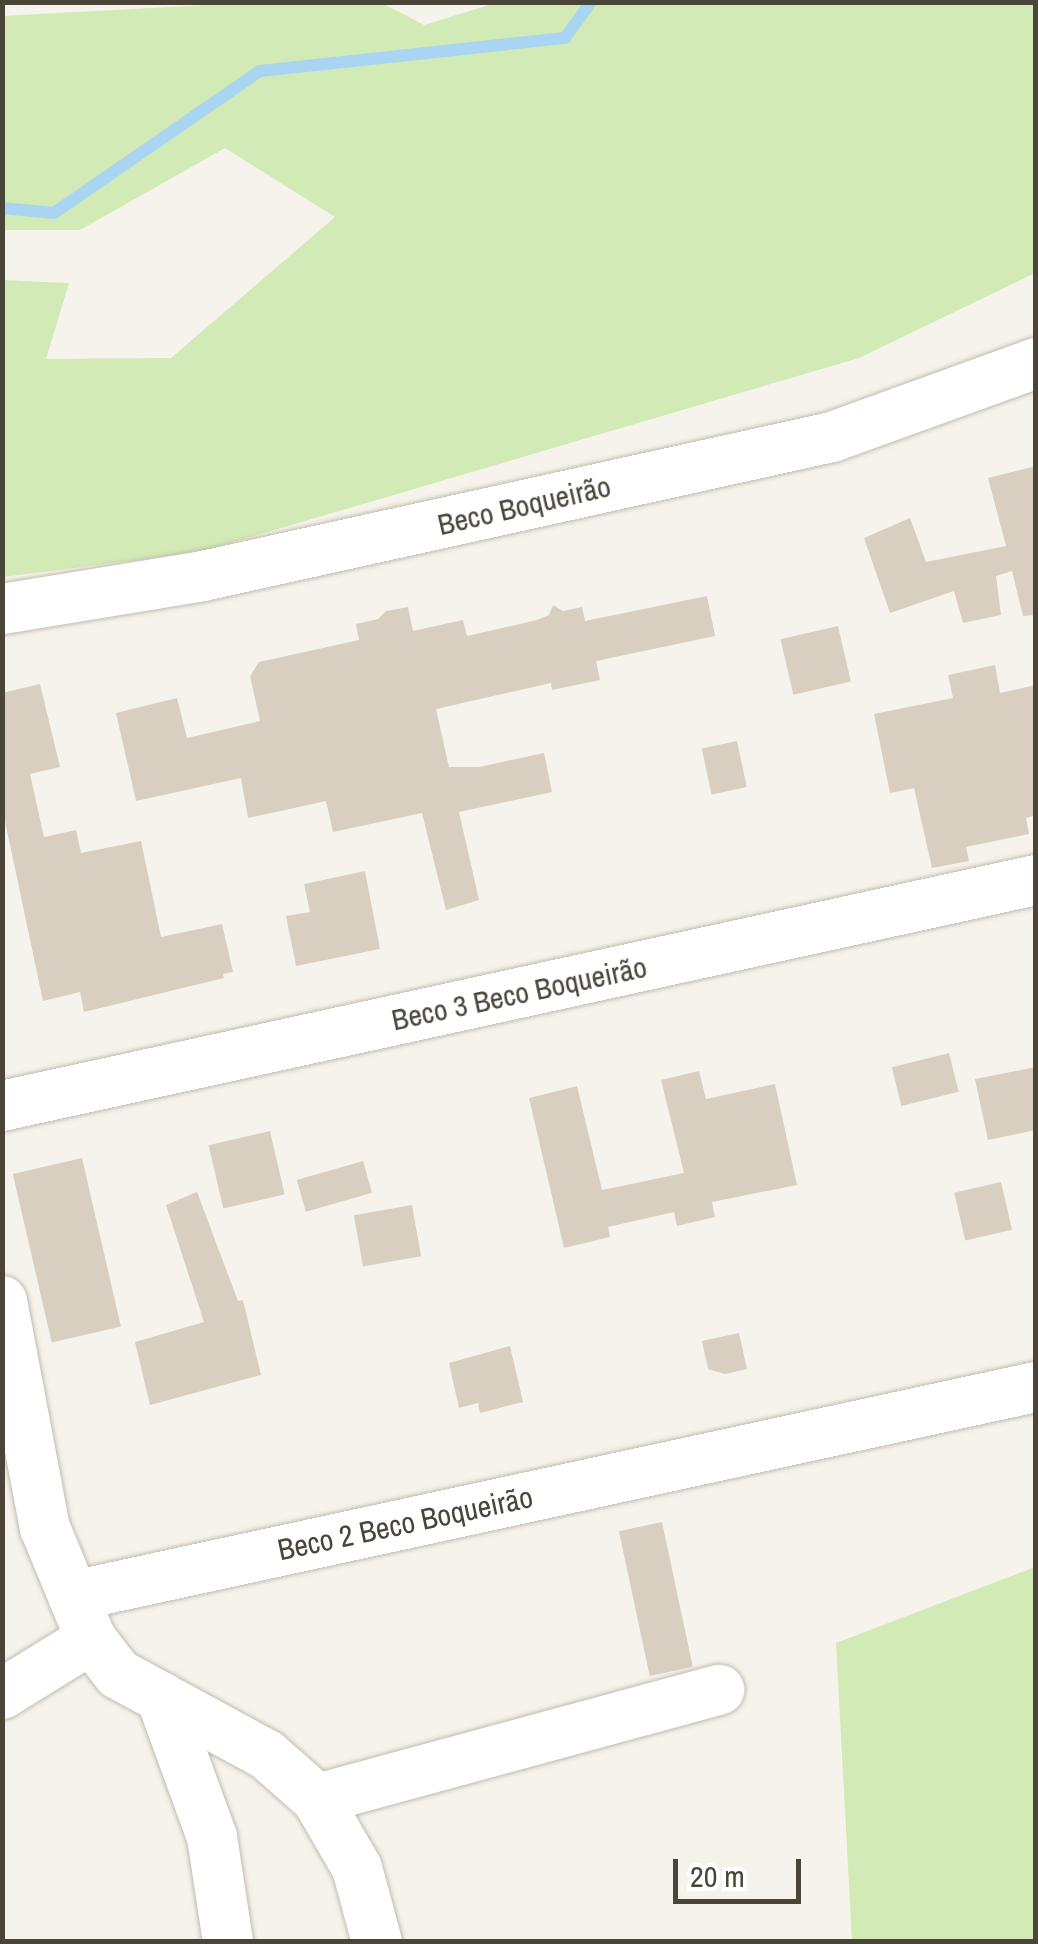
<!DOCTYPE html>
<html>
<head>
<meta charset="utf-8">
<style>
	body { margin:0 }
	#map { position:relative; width:1038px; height:1944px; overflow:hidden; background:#f6f3ec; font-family:"Archivo Narrow",sans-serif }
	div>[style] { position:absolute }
	.green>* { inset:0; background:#d2eab5 }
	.stream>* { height:12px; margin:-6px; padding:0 6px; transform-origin:6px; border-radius:6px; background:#a9d4f2 }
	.building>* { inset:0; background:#d8cfc1; transform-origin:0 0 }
	.roads { filter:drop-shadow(0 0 2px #c2bbae) drop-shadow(0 0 2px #c2bbae) }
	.street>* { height:50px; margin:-25px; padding:0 25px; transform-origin:25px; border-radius:25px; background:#fff }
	span { translate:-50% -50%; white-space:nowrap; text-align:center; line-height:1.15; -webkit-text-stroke:8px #fff; paint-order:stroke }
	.street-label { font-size:30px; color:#4b4439 }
	.frame { position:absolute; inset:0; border:5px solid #4b4439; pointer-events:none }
	.scale { position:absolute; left:673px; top:1859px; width:128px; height:45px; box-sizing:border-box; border:5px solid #4b4439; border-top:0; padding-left:12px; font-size:30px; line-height:35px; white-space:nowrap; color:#4b4439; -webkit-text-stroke:8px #fff; paint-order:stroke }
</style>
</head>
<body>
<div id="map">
	<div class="green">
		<div style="clip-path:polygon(380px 2px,424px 25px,499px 2px,1035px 3px,1035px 273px,859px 358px,200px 552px,3px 577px,2px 280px,69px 283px,46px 359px,171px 358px,335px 217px,225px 148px,80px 230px,3px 230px,3px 16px,242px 3px)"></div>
		<div style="clip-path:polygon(1035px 1567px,1035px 1941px,852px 1941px,836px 1643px)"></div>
	</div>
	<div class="stream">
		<div style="left:2px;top:208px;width:52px;rotate:5.5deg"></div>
		<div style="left:54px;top:213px;width:250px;rotate:-34.6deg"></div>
		<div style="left:260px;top:71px;width:307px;rotate:-6.2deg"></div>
		<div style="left:565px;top:38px;width:44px;rotate:-54.2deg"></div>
	</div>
	<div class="building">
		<div style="clip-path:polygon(1036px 466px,1036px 615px,1023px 616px,1012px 571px,996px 576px,1001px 615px,963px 623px,954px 591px,890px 613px,864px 538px,910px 518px,926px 562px,1006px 546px,988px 478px)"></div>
		<div style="clip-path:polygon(707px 596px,715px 636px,596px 661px,600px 680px,552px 690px,551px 683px,436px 709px,449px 767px,479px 767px,544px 753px,552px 792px,459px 812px,479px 900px,446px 910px,422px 813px,333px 832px,326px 801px,248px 818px,241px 778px,136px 801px,116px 713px,177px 698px,187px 738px,260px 721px,250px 676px,259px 662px,359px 640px,356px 624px,378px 619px,386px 611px,408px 607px,413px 631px,463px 620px,467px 636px,537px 620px,549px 615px,553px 605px,563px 611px,582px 607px,585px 621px)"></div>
		<div style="left:838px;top:626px;width:57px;height:59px;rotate:77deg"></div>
		<div style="clip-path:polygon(995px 665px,1000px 693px,1036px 685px,1036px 815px,1026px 818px,1029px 834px,966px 847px,969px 861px,932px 868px,914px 788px,890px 793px,874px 714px,953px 698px,948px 675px)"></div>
		<div style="clip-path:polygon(40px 684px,60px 767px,30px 774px,44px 837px,76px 830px,81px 853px,141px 841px,161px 937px,222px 924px,233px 972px,223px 974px,224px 978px,84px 1012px,80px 992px,43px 1001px,2px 807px,2px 693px)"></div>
		<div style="left:737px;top:741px;width:47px;height:36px;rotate:78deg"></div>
		<div style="clip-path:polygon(365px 871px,380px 949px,296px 966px,286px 916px,310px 912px,304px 884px)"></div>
		<div style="left:949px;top:1053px;width:40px;height:59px;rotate:76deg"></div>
		<div style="clip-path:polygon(1036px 1067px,1036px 1130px,988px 1140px,975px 1079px)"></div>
		<div style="clip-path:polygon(699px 1071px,706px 1099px,775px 1084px,797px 1185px,712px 1202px,715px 1217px,677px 1226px,674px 1212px,608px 1227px,610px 1237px,564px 1248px,529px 1098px,577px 1086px,602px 1190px,684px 1173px,661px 1080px)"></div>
		<div style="left:270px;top:1131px;width:65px;height:63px;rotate:77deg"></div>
		<div style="left:82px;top:1158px;width:173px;height:71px;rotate:77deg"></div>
		<div style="left:363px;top:1161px;width:33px;height:69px;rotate:74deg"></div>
		<div style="left:1001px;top:1182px;width:49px;height:48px;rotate:77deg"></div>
		<div style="clip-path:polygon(197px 1192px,238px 1301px,243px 1300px,261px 1375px,150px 1405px,135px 1342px,204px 1322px,166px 1205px)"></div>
		<div style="left:412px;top:1205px;width:52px;height:59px;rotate:80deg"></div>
		<div style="clip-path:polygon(739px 1333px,747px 1369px,725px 1374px,708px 1369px,702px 1341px)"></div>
		<div style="clip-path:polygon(510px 1346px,523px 1402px,480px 1413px,478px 1403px,459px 1408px,449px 1363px)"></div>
		<div style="left:662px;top:1522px;width:148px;height:44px;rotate:78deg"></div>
	</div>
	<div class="roads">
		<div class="street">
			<div style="left:2px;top:609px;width:204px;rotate:-9.3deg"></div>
			<div style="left:203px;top:576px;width:644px;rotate:-12.46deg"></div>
			<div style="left:832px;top:437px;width:217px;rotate:-19.9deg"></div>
			<div style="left:2px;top:1106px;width:1058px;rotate:-12.33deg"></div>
			<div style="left:2px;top:1301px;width:231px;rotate:79.3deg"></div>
			<div style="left:45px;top:1528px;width:120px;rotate:67.5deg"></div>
			<div style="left:91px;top:1639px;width:44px;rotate:52.4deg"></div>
			<div style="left:118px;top:1674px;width:170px;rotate:28.5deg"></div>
			<div style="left:267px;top:1755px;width:67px;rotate:41.3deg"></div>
			<div style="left:317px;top:1799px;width:80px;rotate:59.9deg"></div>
			<div style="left:357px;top:1868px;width:77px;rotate:74.9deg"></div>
			<div style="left:73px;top:1596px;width:985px;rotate:-12.25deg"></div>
			<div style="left:2px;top:1694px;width:105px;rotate:-31.7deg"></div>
			<div style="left:161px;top:1697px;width:149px;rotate:70deg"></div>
			<div style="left:212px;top:1837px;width:106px;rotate:81.3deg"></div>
			<div style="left:317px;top:1799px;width:417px;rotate:-15.2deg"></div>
		</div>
	</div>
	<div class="street-label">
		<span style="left:524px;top:505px;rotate:-13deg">Beco Boqueirão</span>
		<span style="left:519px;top:993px;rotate:-12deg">Beco 3 Beco Boqueirão</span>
		<span style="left:405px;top:1523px;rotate:-12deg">Beco 2 Beco Boqueirão</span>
	</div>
	<div class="frame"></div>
	<div class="scale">20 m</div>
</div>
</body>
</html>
